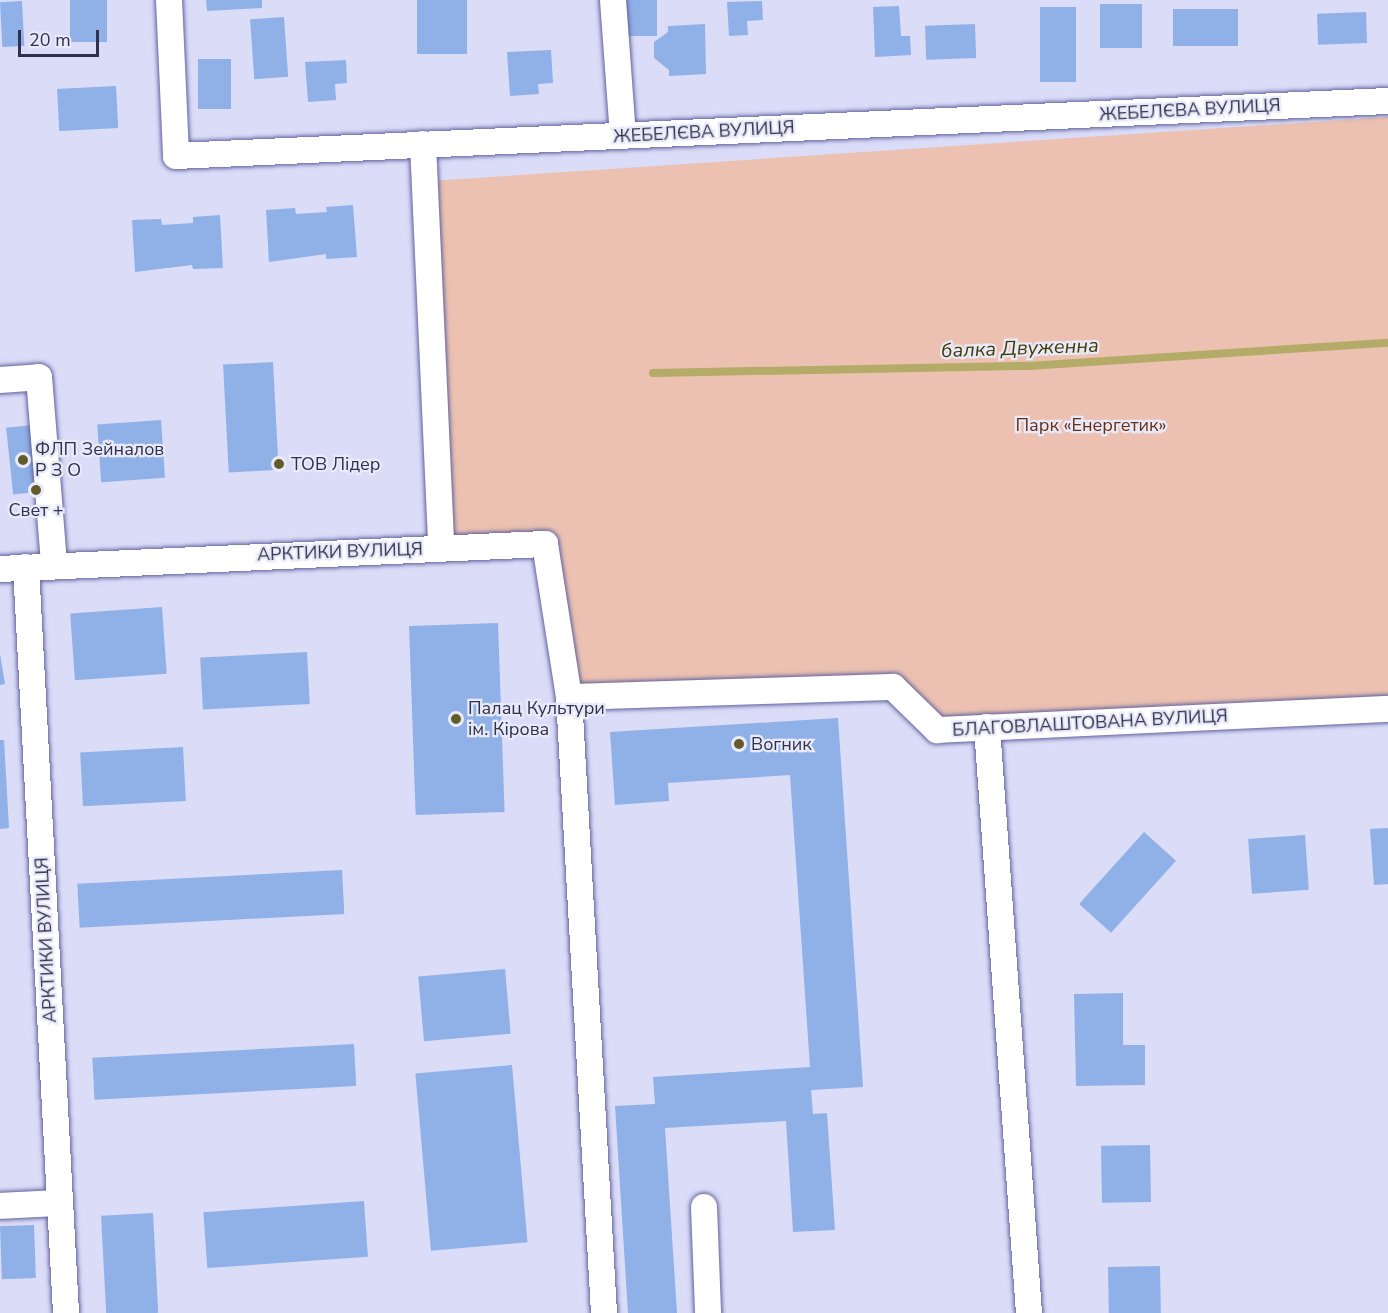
<!DOCTYPE html>
<html>
<head>
<meta charset="utf-8">
<style>
	body { margin:0 }
	#map { position:relative; width:1388px; height:1313px; overflow:hidden; background:#dadcf8; font-family:"Nunito Sans",sans-serif }
	div>[style] { position:absolute }
	.green>* { inset:0; background:#ecc1b1 }
	.stream>* { height:8px; margin:-4px; padding:0 4px; transform-origin:4px; border-radius:4px; background:#b3ab67 }
	.building>* { inset:0; background:#90b0e8; transform-origin:0 0 }
	.roads { filter:drop-shadow(0 0 2px #61629f) drop-shadow(0 0 2px #61629f) }
	.minor>* { height:26px; margin:-13px; padding:0 13px; transform-origin:13px; border-radius:13px; background:#fff }
	.dots>* { width:16px; height:16px; translate:-50% -50%; box-sizing:border-box; border:3px solid #e9eaf9; border-radius:50% }
	span { translate:-50% -50%; white-space:nowrap; text-align:center; line-height:1.15; -webkit-text-stroke:4.5px #e9eaf9; paint-order:stroke }
	.street-label { font-size:18px; color:#30314c }
	.park-label { font-size:18px; color:#6a2d13 }
	.poi-label { font-size:18px; color:#30314c }
	.left { translate:0 -50%; text-align:left }
	.water-label { font-size:20px; color:#423b03; font-style:italic }
	.scale { position:absolute; left:18px; top:30px; width:81px; height:27px; box-sizing:border-box; border:3px solid #30314c; border-top:0; padding-left:8px; font-size:18px; line-height:21px; white-space:nowrap; color:#30314c; -webkit-text-stroke:4px #e9eaf9; paint-order:stroke }
</style>
</head>
<body>
<div id="map">
	<div class="green">
		<div style="clip-path:polygon(1388px 117px,1388px 698px,942px 721px,898px 681px,575px 689px,551px 537px,454px 540px,430px 181px)"></div>
	</div>
	<div class="stream">
		<div style="left:653px;top:373px;width:375px;rotate:-1.1deg"></div>
		<div style="left:1028px;top:366px;width:361px;rotate:-3.7deg"></div>
	</div>
	<div class="building">
		<div style="left:70px;top:0;width:37px;height:42px"></div>
		<div style="clip-path:polygon(206px 0,262px 0,262px 8px,207px 11px)"></div>
		<div style="left:417px;top:0;width:50px;height:54px"></div>
		<div style="left:619px;top:0;width:38px;height:36px"></div>
		<div style="left:22px;top:1px;width:45px;height:22px;rotate:87deg"></div>
		<div style="clip-path:polygon(762px 1px,763px 20px,747px 21px,748px 35px,729px 36px,727px 2px)"></div>
		<div style="left:1142px;top:4px;width:44px;height:42px;rotate:90deg"></div>
		<div style="clip-path:polygon(899px 6px,901px 36px,910px 36px,911px 55px,875px 57px,873px 7px)"></div>
		<div style="left:1040px;top:7px;width:36px;height:75px"></div>
		<div style="left:1238px;top:9px;width:37px;height:65px;rotate:90deg"></div>
		<div style="left:1366px;top:12px;width:31px;height:49px;rotate:88deg"></div>
		<div style="left:284px;top:17px;width:60px;height:34px;rotate:86deg"></div>
		<div style="clip-path:polygon(705px 24px,706px 74px,669px 76px,669px 70px,654px 58px,654px 42px,668px 32px,668px 26px)"></div>
		<div style="left:975px;top:24px;width:34px;height:50px;rotate:88deg"></div>
		<div style="clip-path:polygon(551px 50px,553px 83px,538px 84px,539px 94px,510px 96px,507px 52px)"></div>
		<div style="left:198px;top:59px;width:33px;height:50px"></div>
		<div style="clip-path:polygon(346px 60px,347px 83px,335px 84px,336px 100px,308px 102px,305px 62px)"></div>
		<div style="left:116px;top:86px;width:42px;height:59px;rotate:87deg"></div>
		<div style="clip-path:polygon(353px 205px,357px 257px,326px 259px,326px 254px,269px 262px,266px 210px,295px 208px,296px 214px,327px 212px,326px 207px)"></div>
		<div style="clip-path:polygon(220px 215px,223px 268px,193px 269px,192px 265px,135px 272px,132px 220px,161px 219px,162px 225px,193px 223px,193px 217px)"></div>
		<div style="left:273px;top:362px;width:108px;height:50px;rotate:87deg"></div>
		<div style="left:161px;top:420px;width:58px;height:64px;rotate:86deg"></div>
		<div style="left:33px;top:425px;width:67px;height:27px;rotate:84deg"></div>
		<div style="left:162px;top:607px;width:67px;height:92px;rotate:86deg"></div>
		<div style="left:498px;top:623px;width:189px;height:89px;rotate:88deg"></div>
		<div style="left:307px;top:652px;width:52px;height:107px;rotate:87deg"></div>
		<div style="clip-path:polygon(0 654px,5px 684px,0 685px)"></div>
		<div style="clip-path:polygon(838px 718px,863px 1087px,811px 1090px,813px 1114px,827px 1113px,835px 1230px,793px 1232px,786px 1121px,665px 1128px,677px 1313px,628px 1313px,615px 1106px,655px 1104px,653px 1077px,810px 1067px,790px 775px,668px 783px,669px 801px,615px 805px,610px 732px)"></div>
		<div style="clip-path:polygon(0 740px,4px 740px,9px 828px,0 829px)"></div>
		<div style="left:183px;top:747px;width:54px;height:103px;rotate:87deg"></div>
		<div style="clip-path:polygon(1388px 828px,1388px 884px,1374px 885px,1370px 829px)"></div>
		<div style="left:1144px;top:832px;width:43px;height:97px;rotate:42deg"></div>
		<div style="left:1305px;top:835px;width:55px;height:57px;rotate:86deg"></div>
		<div style="left:342px;top:870px;width:44px;height:265px;rotate:87deg"></div>
		<div style="left:505px;top:969px;width:65px;height:87px;rotate:85deg"></div>
		<div style="clip-path:polygon(1123px 993px,1123px 1045px,1145px 1045px,1145px 1085px,1076px 1086px,1074px 994px)"></div>
		<div style="left:354px;top:1044px;width:42px;height:262px;rotate:87deg"></div>
		<div style="left:512px;top:1065px;width:178px;height:97px;rotate:85deg"></div>
		<div style="left:1150px;top:1145px;width:57px;height:49px;rotate:89deg"></div>
		<div style="left:364px;top:1201px;width:56px;height:161px;rotate:86deg"></div>
		<div style="left:153px;top:1213px;width:100px;height:52px;rotate:87deg"></div>
		<div style="left:34px;top:1225px;width:53px;height:34px;rotate:88deg"></div>
		<div style="left:1160px;top:1266px;width:47px;height:52px;rotate:89deg"></div>
	</div>
	<div class="roads">
		<div class="minor">
			<div style="left:169px;top:0;width:156px;rotate:87.4deg"></div>
			<div style="left:176px;top:156px;width:1213px;rotate:-2.6deg"></div>
			<div style="left:613px;top:0;width:136px;rotate:85.8deg"></div>
			<div style="left:423px;top:144px;width:404px;rotate:87.4deg"></div>
			<div style="left:0;top:380px;width:39px;rotate:-4deg"></div>
			<div style="left:39px;top:377px;width:189px;rotate:85.4deg"></div>
			<div style="left:26px;top:567px;width:747px;rotate:86.93deg"></div>
			<div style="left:0;top:569px;width:546px;rotate:-2.63deg"></div>
			<div style="left:545px;top:544px;width:155px;rotate:81.1deg"></div>
			<div style="left:569px;top:697px;width:324px;rotate:-1.8deg"></div>
			<div style="left:893px;top:687px;width:62px;rotate:44.3deg"></div>
			<div style="left:937px;top:730px;width:451px;rotate:-2.7deg"></div>
			<div style="left:569px;top:697px;width:617px;rotate:86.75deg"></div>
			<div style="left:987px;top:727px;width:588px;rotate:85.9deg"></div>
			<div style="left:0;top:1206px;width:60px;rotate:-2.9deg"></div>
			<div style="left:704px;top:1207px;width:106px;rotate:87.8deg"></div>
		</div>
	</div>
	<div class="dots">
		<div style="left:23px;top:460px;background:#635c29"></div>
		<div style="left:279px;top:464px;background:#635c29"></div>
		<div style="left:36px;top:490px;background:#635c29"></div>
		<div style="left:456px;top:719px;background:#635c29"></div>
		<div style="left:739px;top:744px;background:#635c29"></div>
	</div>
	<div class="street-label">
		<span style="left:1190px;top:110px;rotate:-3deg">ЖЕБЕЛЄВА ВУЛИЦЯ</span>
		<span style="left:704px;top:132px;rotate:-3deg">ЖЕБЕЛЄВА ВУЛИЦЯ</span>
		<span style="left:340px;top:552px;rotate:-2deg">АРКТИКИ ВУЛИЦЯ</span>
		<span style="left:1090px;top:723px;rotate:-3deg">БЛАГОВЛАШТОВАНА ВУЛИЦЯ</span>
		<span style="left:46px;top:940px;rotate:-93deg">АРКТИКИ ВУЛИЦЯ</span>
	</div>
	<div class="park-label">
		<span style="left:1091px;top:425px">Парк «Енергетик»</span>
	</div>
	<div class="poi-label">
		<span class="left" style="left:35px;top:460px">ФЛП Зейналов<br>Р З О</span>
		<span class="left" style="left:291px;top:464px">ТОВ Лідер</span>
		<span style="left:36px;top:510px">Свет +</span>
		<span class="left" style="left:468px;top:719px">Палац Культури<br>ім. Кірова</span>
		<span class="left" style="left:751px;top:744px">Вогник</span>
	</div>
	<div class="water-label">
		<span style="left:1020px;top:348px;rotate:-2deg">балка Двуженна</span>
	</div>
	<div class="scale">20 m</div>
</div>
</body>
</html>
